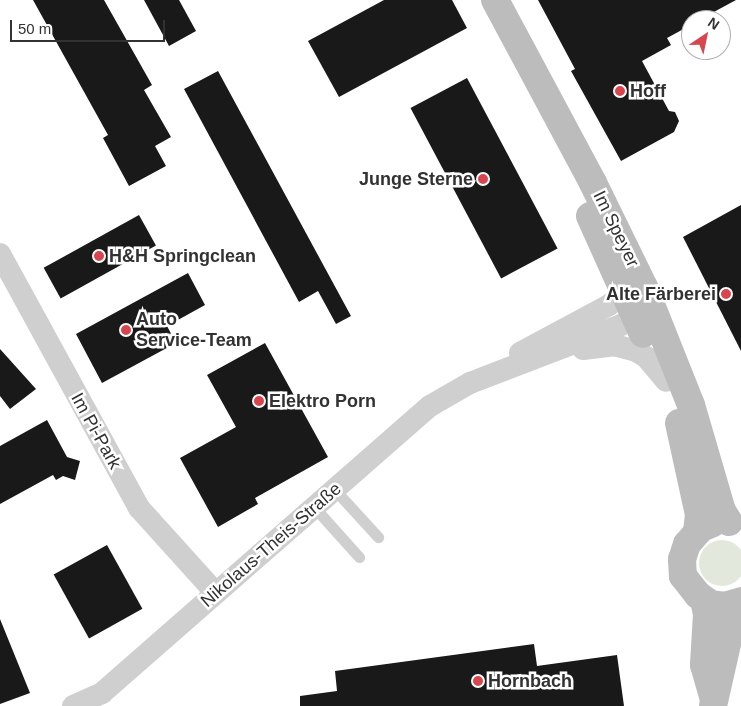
<!DOCTYPE html>
<html>
<head>
<meta charset="utf-8">
<style>
	body { margin:0 }
	#map { position:relative; width:741px; height:706px; overflow:hidden; background:#fff; font-family:Helvetica,sans-serif }
	div>[style] { position:absolute }
	.green>* { inset:0; background:#e2e8dc }
	.round { border-radius:50% }
	.building>* { inset:0; background:#191919; transform-origin:0 0 }
	.lane>* { height:11px; margin:-5.5px; padding:0 5.5px; transform-origin:5.5px; border-radius:5.5px; background:#cfcfcf }
	.street>* { height:22px; margin:-11px; padding:0 11px; transform-origin:11px; border-radius:11px; background:#cfcfcf }
	.secondary>* { height:28px; margin:-14px; padding:0 14px; transform-origin:14px; border-radius:14px; background:#bcbcbc }
	.dots>* { width:14px; height:14px; translate:-50% -50%; box-sizing:border-box; border:2px solid #fff; border-radius:50% }
	span { translate:-50% -50%; white-space:nowrap; text-align:center; line-height:1.15; -webkit-text-stroke:5px #fff; paint-order:stroke }
	.poi-label { font-size:18px; color:#323232; font-weight:700 }
	.left { translate:0 -50%; text-align:left }
	.right { translate:-100% -50%; text-align:right }
	.street-label { font-size:18px; color:#323232 }
	.north { position:absolute; left:681px; top:10px; width:50px; height:50px; box-sizing:border-box; background:#fff; border:1px solid #adadad; border-radius:50%; rotate:34deg; font-size:14px; font-weight:700; line-height:20px; text-align:center; color:#323232 }
	.north::after { content:''; display:block; margin:auto; width:18px; height:22px; background:#d7464e; clip-path:polygon(50% 0,100% 100%,50% 72%,0 100%) }
	.scale { position:absolute; left:10px; top:20px; width:155px; height:22px; box-sizing:border-box; border:2px solid #323232; border-top:0; padding-left:6px; font-size:15px; line-height:18px; white-space:nowrap; color:#323232; -webkit-text-stroke:4px #fff; paint-order:stroke }
</style>
</head>
<body>
<div id="map">
	<div class="green">
		<div class="round" style="left:699px;top:540px;width:46px;height:46px"></div>
	</div>
	<div class="building">
		<div style="clip-path:polygon(33px 0,104px 0,152px 85px,144px 90px,171px 137px,155px 146px,166px 166px,129px 186px,103px 138px,108px 135px)"></div>
		<div style="clip-path:polygon(144px 0,179px 0,196px 31px,169px 46px)"></div>
		<div style="clip-path:polygon(384px 0,452px 0,467px 28px,339px 97px,308px 41px)"></div>
		<div style="clip-path:polygon(538px 0,736px 0,699px 20px,691px 20px,691px 25px,667px 38px,671px 45px,642px 61px,669px 111px,675px 112px,679px 121px,674px 132px,621px 161px,571px 71px,575px 69px)"></div>
		<div style="clip-path:polygon(218px 71px,351px 316px,336px 324px,318px 291px,299px 302px,184px 89px)"></div>
		<div style="left:467px;top:78px;width:193px;height:64px;rotate:62deg"></div>
		<div style="clip-path:polygon(741px 205px,741px 351px,683px 237px)"></div>
		<div style="left:139px;top:215px;width:35px;height:109px;rotate:61deg"></div>
		<div style="clip-path:polygon(188px 273px,205px 305px,167px 326px,176px 343px,102px 383px,76px 334px)"></div>
		<div style="clip-path:polygon(265px 343px,328px 457px,255px 498px,258px 504px,218px 527px,180px 458px,236px 427px,207px 375px)"></div>
		<div style="clip-path:polygon(0 349px,36px 389px,10px 409px,0 396px)"></div>
		<div style="clip-path:polygon(47px 420px,67px 457px,80px 461px,75px 480px,63px 476px,56px 480px,53px 475px,0 504px,0 446px)"></div>
		<div style="left:107px;top:545px;width:73px;height:61px;rotate:61deg"></div>
		<div style="clip-path:polygon(0 619px,30px 693px,0 704px)"></div>
		<div style="clip-path:polygon(534px 644px,537px 666px,617px 655px,624px 706px,300px 706px,300px 696px,337px 691px,335px 671px)"></div>
	</div>
	<div class="lane">
		<div style="left:335px;top:490px;width:64px;rotate:47.5deg"></div>
		<div style="left:315px;top:508px;width:66px;rotate:48.1deg"></div>
	</div>
	<div class="street">
		<div style="left:0;top:254px;width:290px;rotate:61.3deg"></div>
		<div style="left:139px;top:508px;width:113px;rotate:47.9deg"></div>
		<div style="left:583px;top:349px;width:31px;rotate:-7deg"></div>
		<div style="left:614px;top:345px;width:23px;rotate:15deg"></div>
		<div style="left:636px;top:351px;width:12px;rotate:31deg"></div>
		<div style="left:646px;top:357px;width:31px;rotate:50deg"></div>
		<div style="left:520px;top:353px;width:101px;rotate:-28.3deg"></div>
		<div style="left:609px;top:305px;width:9px;rotate:-36deg"></div>
		<div style="left:616px;top:300px;width:13px;rotate:-63deg"></div>
		<div style="left:73px;top:706px;width:32px;rotate:-24deg"></div>
		<div style="left:102px;top:693px;width:436px;rotate:-41.2deg"></div>
		<div style="left:430px;top:406px;width:46px;rotate:-29.9deg"></div>
		<div style="left:470px;top:383px;width:162px;rotate:-21deg"></div>
		<div style="left:621px;top:325px;width:22px;rotate:-34deg"></div>
		<div style="left:639px;top:313px;width:12px;rotate:-59deg"></div>
	</div>
	<div class="secondary">
		<div style="left:495px;top:0;width:208px;rotate:61.8deg"></div>
		<div style="left:593px;top:183px;width:116px;rotate:63.9deg"></div>
		<div style="left:644px;top:287px;width:127px;rotate:68.3deg"></div>
		<div style="left:691px;top:405px;width:110px;rotate:73.7deg"></div>
		<div style="left:722px;top:511px;width:13px;rotate:58deg"></div>
		<div style="left:590px;top:216px;width:129px;rotate:65.8deg"></div>
		<div style="left:679px;top:423px;width:94px;rotate:77.7deg"></div>
		<div style="left:699px;top:515px;width:16px;rotate:97deg"></div>
		<div style="left:713px;top:523px;width:13px;rotate:157deg"></div>
		<div style="left:701px;top:528px;width:21px;rotate:131deg"></div>
		<div style="left:687px;top:544px;width:16px;rotate:108deg"></div>
		<div style="left:682px;top:559px;width:17px;rotate:87deg"></div>
		<div style="left:683px;top:576px;width:24px;rotate:52deg"></div>
		<div style="left:698px;top:595px;width:16px;rotate:35deg"></div>
		<div style="left:711px;top:604px;width:14px;rotate:8deg"></div>
		<div style="left:725px;top:606px;width:17px;rotate:-17deg"></div>
		<div style="left:704px;top:600px;width:14px;rotate:78deg"></div>
		<div style="left:707px;top:614px;width:51px;rotate:93.4deg"></div>
		<div style="left:704px;top:665px;width:35px;rotate:74deg"></div>
		<div style="left:713px;top:706px;width:105px;rotate:-77.3deg"></div>
	</div>
	<div class="dots">
		<div style="left:620px;top:91px;background:#d7464e"></div>
		<div style="left:483px;top:179px;background:#d7464e"></div>
		<div style="left:99px;top:256px;background:#d7464e"></div>
		<div style="left:726px;top:294px;background:#d7464e"></div>
		<div style="left:126px;top:330px;background:#d7464e"></div>
		<div style="left:259px;top:401px;background:#d7464e"></div>
		<div style="left:478px;top:681px;background:#d7464e"></div>
	</div>
	<div class="poi-label">
		<span class="left" style="left:630px;top:91px">Hoff</span>
		<span class="right" style="left:473px;top:179px">Junge Sterne</span>
		<span class="left" style="left:109px;top:256px">H&amp;H Springclean</span>
		<span class="right" style="left:716px;top:294px">Alte Färberei</span>
		<span class="left" style="left:136px;top:330px">Auto<br>Service-Team</span>
		<span class="left" style="left:269px;top:401px">Elektro Porn</span>
		<span class="left" style="left:488px;top:681px">Hornbach</span>
	</div>
	<div class="street-label">
		<span style="left:616px;top:229px;rotate:64deg">Im Speyer</span>
		<span style="left:96px;top:431px;rotate:61deg">Im Pi-Park</span>
		<span style="left:271px;top:545px;rotate:-41deg">Nikolaus-Theis-Straße</span>
	</div>
	<div class="north">N</div>
	<div class="scale">50 m</div>
</div>
</body>
</html>
